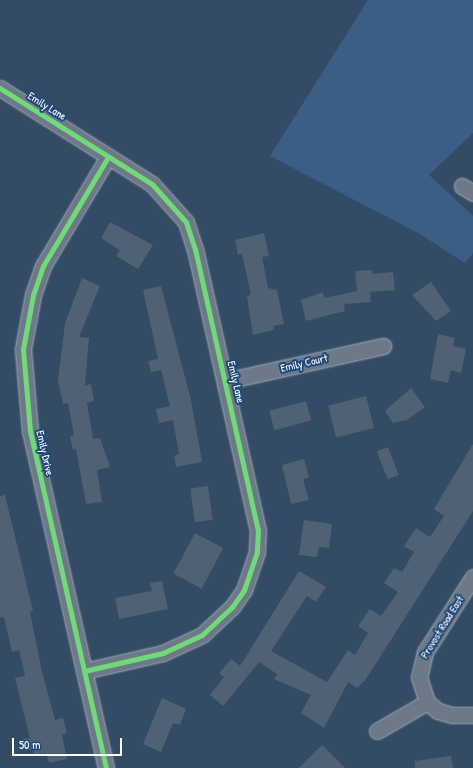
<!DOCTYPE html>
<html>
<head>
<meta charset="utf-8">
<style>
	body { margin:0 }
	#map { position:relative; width:473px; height:768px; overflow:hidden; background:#344b65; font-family:"Patrick Hand",sans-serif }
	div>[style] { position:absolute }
	.green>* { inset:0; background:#3b5e86 }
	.building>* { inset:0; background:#506174; transform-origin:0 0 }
	.roads { filter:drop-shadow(0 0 1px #a4aeba) drop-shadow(0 0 1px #a4aeba) }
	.street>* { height:15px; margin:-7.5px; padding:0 7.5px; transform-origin:7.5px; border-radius:7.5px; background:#6d7986 }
	.cycleway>* { height:5px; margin:-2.5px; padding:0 2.5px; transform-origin:2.5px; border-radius:2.5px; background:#71d979 }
	span { translate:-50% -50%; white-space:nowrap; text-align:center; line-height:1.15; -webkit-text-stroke:4px #1f4a7a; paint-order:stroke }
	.street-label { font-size:11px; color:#fff }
	.scale { position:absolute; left:12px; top:738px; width:110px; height:18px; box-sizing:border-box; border:2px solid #fff; border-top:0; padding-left:5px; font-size:12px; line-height:14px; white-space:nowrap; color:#fff; -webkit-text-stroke:3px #1f4a7a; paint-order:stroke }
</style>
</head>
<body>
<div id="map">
	<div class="green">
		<div style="clip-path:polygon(368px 0,473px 0,473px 133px,429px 175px,473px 216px,473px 253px,465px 263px,418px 233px,270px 156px)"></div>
	</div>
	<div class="building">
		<div style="clip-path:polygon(110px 222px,153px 245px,138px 269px,116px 256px,120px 250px,101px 238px)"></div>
		<div style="clip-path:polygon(264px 233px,269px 256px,262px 257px,268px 288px,277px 290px,284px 324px,273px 326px,274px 330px,253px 335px,247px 296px,251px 295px,242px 254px,238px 255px,235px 240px)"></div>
		<div style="clip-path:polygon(372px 270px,373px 274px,393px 272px,395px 290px,370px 292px,371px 302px,344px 304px,345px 311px,306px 321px,301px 300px,323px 292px,324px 298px,357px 291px,355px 271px)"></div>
		<div style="clip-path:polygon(82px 278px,100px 286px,79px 337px,89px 338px,85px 386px,91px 384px,94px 401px,87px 403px,93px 439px,100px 438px,110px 467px,97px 470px,102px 502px,86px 504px,76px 449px,73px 450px,70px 436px,74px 435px,68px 403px,63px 404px,58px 380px,65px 323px)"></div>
		<div style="clip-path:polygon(431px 282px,451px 311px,436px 321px,412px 295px)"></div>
		<div style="clip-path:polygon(161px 286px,191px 400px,202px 462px,176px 467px,174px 456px,179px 454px,173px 420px,159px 423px,156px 409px,170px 406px,161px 370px,151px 372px,148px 361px,158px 359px,143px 290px)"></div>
		<div style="clip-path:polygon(438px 334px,455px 338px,453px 346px,466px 349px,461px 373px,451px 370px,448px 383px,430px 379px)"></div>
		<div style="clip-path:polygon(411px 388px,425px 407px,407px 420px,393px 423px,385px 411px)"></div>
		<div style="left:366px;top:396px;width:33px;height:39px;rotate:76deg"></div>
		<div style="left:306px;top:401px;width:20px;height:38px;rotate:75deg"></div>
		<div style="clip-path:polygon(473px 444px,473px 511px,366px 679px,357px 688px,348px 682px,324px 728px,301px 713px,311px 695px,274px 679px,277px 674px,259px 662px,223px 706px,210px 695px,224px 677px,219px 673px,231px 659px,240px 666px,299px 571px,326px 587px,316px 602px,307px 596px,271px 651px,327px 682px,348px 650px,355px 655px,368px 633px,358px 626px,370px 609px,381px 616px,398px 592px,384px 583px,394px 568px,402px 572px,414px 552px,404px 546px,416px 528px,430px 537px,444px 516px,434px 509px)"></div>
		<div style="left:388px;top:447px;width:30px;height:12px;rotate:69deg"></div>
		<div style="clip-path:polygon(304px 459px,309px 478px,303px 479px,309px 500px,291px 504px,282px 465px)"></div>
		<div style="left:208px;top:486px;width:34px;height:18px;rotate:82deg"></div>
		<div style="clip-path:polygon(5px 495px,33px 611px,30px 612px,42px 672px,55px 720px,63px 718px,67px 733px,62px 735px,67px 759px,49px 763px,46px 753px,34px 755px,33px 749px,25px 751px,22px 739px,30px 738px,15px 678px,25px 676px,19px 650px,12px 652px,4px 617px,0 618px,0 496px)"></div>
		<div style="clip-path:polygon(304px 520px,332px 524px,329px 548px,319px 547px,317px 557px,299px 555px)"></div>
		<div style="left:195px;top:533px;width:32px;height:46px;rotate:28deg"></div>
		<div style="clip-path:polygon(162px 581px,168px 609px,119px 619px,115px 598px,152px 591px,150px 583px)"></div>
		<div style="clip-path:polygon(162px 698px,186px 709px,180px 725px,173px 723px,161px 752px,143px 744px)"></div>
		<div style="clip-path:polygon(322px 745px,345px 768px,299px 768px)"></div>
		<div style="clip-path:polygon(451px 756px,453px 768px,415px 768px,415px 761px)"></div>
	</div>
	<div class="roads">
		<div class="street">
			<div style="left:0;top:88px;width:180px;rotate:32.3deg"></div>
			<div style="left:152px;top:184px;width:51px;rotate:48.2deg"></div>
			<div style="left:186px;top:222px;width:28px;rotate:72deg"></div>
			<div style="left:195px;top:249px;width:288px;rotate:77.4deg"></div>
			<div style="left:258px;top:530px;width:22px;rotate:93deg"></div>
			<div style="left:257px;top:552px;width:40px;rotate:108.9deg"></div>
			<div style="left:244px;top:590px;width:21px;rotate:125deg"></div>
			<div style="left:232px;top:607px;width:41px;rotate:137deg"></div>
			<div style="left:202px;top:635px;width:43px;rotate:155.2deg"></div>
			<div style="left:163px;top:653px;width:81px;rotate:167.2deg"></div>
			<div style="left:462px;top:186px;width:13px;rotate:32deg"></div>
			<div style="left:225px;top:381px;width:162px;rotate:-12.5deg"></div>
			<div style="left:473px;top:577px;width:89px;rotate:122.6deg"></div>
			<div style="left:425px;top:652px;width:26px;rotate:103deg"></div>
			<div style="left:419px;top:677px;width:26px;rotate:72deg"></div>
			<div style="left:427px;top:702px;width:14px;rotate:39deg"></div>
			<div style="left:438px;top:711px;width:15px;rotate:16deg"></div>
			<div style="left:452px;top:715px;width:21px"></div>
			<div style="left:377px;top:731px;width:58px;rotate:-30.1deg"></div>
			<div style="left:106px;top:768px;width:345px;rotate:-102.7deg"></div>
			<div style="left:30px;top:431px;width:82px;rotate:-94.9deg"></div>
			<div style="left:23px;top:349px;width:55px;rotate:-79.5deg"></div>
			<div style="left:33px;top:295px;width:31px;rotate:-71deg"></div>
			<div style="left:43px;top:266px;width:127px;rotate:-59.2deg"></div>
		</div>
	</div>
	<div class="cycleway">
		<div style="left:0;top:88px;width:180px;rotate:32.3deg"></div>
		<div style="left:152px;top:184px;width:51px;rotate:48.2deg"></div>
		<div style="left:186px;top:222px;width:28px;rotate:72deg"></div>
		<div style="left:195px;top:249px;width:288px;rotate:77.4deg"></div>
		<div style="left:258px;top:530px;width:22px;rotate:93deg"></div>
		<div style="left:257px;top:552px;width:40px;rotate:108.9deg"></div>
		<div style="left:244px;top:590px;width:21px;rotate:125deg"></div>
		<div style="left:232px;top:607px;width:41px;rotate:137deg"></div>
		<div style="left:202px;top:635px;width:43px;rotate:155.2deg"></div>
		<div style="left:163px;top:653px;width:81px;rotate:167.2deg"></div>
		<div style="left:106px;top:768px;width:345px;rotate:-102.7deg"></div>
		<div style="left:30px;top:431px;width:82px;rotate:-94.9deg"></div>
		<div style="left:23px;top:349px;width:55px;rotate:-79.5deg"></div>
		<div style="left:33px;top:295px;width:31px;rotate:-71deg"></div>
		<div style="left:43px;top:266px;width:127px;rotate:-59.2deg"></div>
	</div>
	<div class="street-label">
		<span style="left:47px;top:106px;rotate:32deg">Emily Lane</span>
		<span style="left:304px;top:363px;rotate:-13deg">Emily Court</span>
		<span style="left:236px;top:382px;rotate:77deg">Emily Lane</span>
		<span style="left:45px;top:453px;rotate:77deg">Emily Drive</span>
		<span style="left:442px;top:627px;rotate:-58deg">Provost Road East</span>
	</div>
	<div class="scale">50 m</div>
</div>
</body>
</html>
